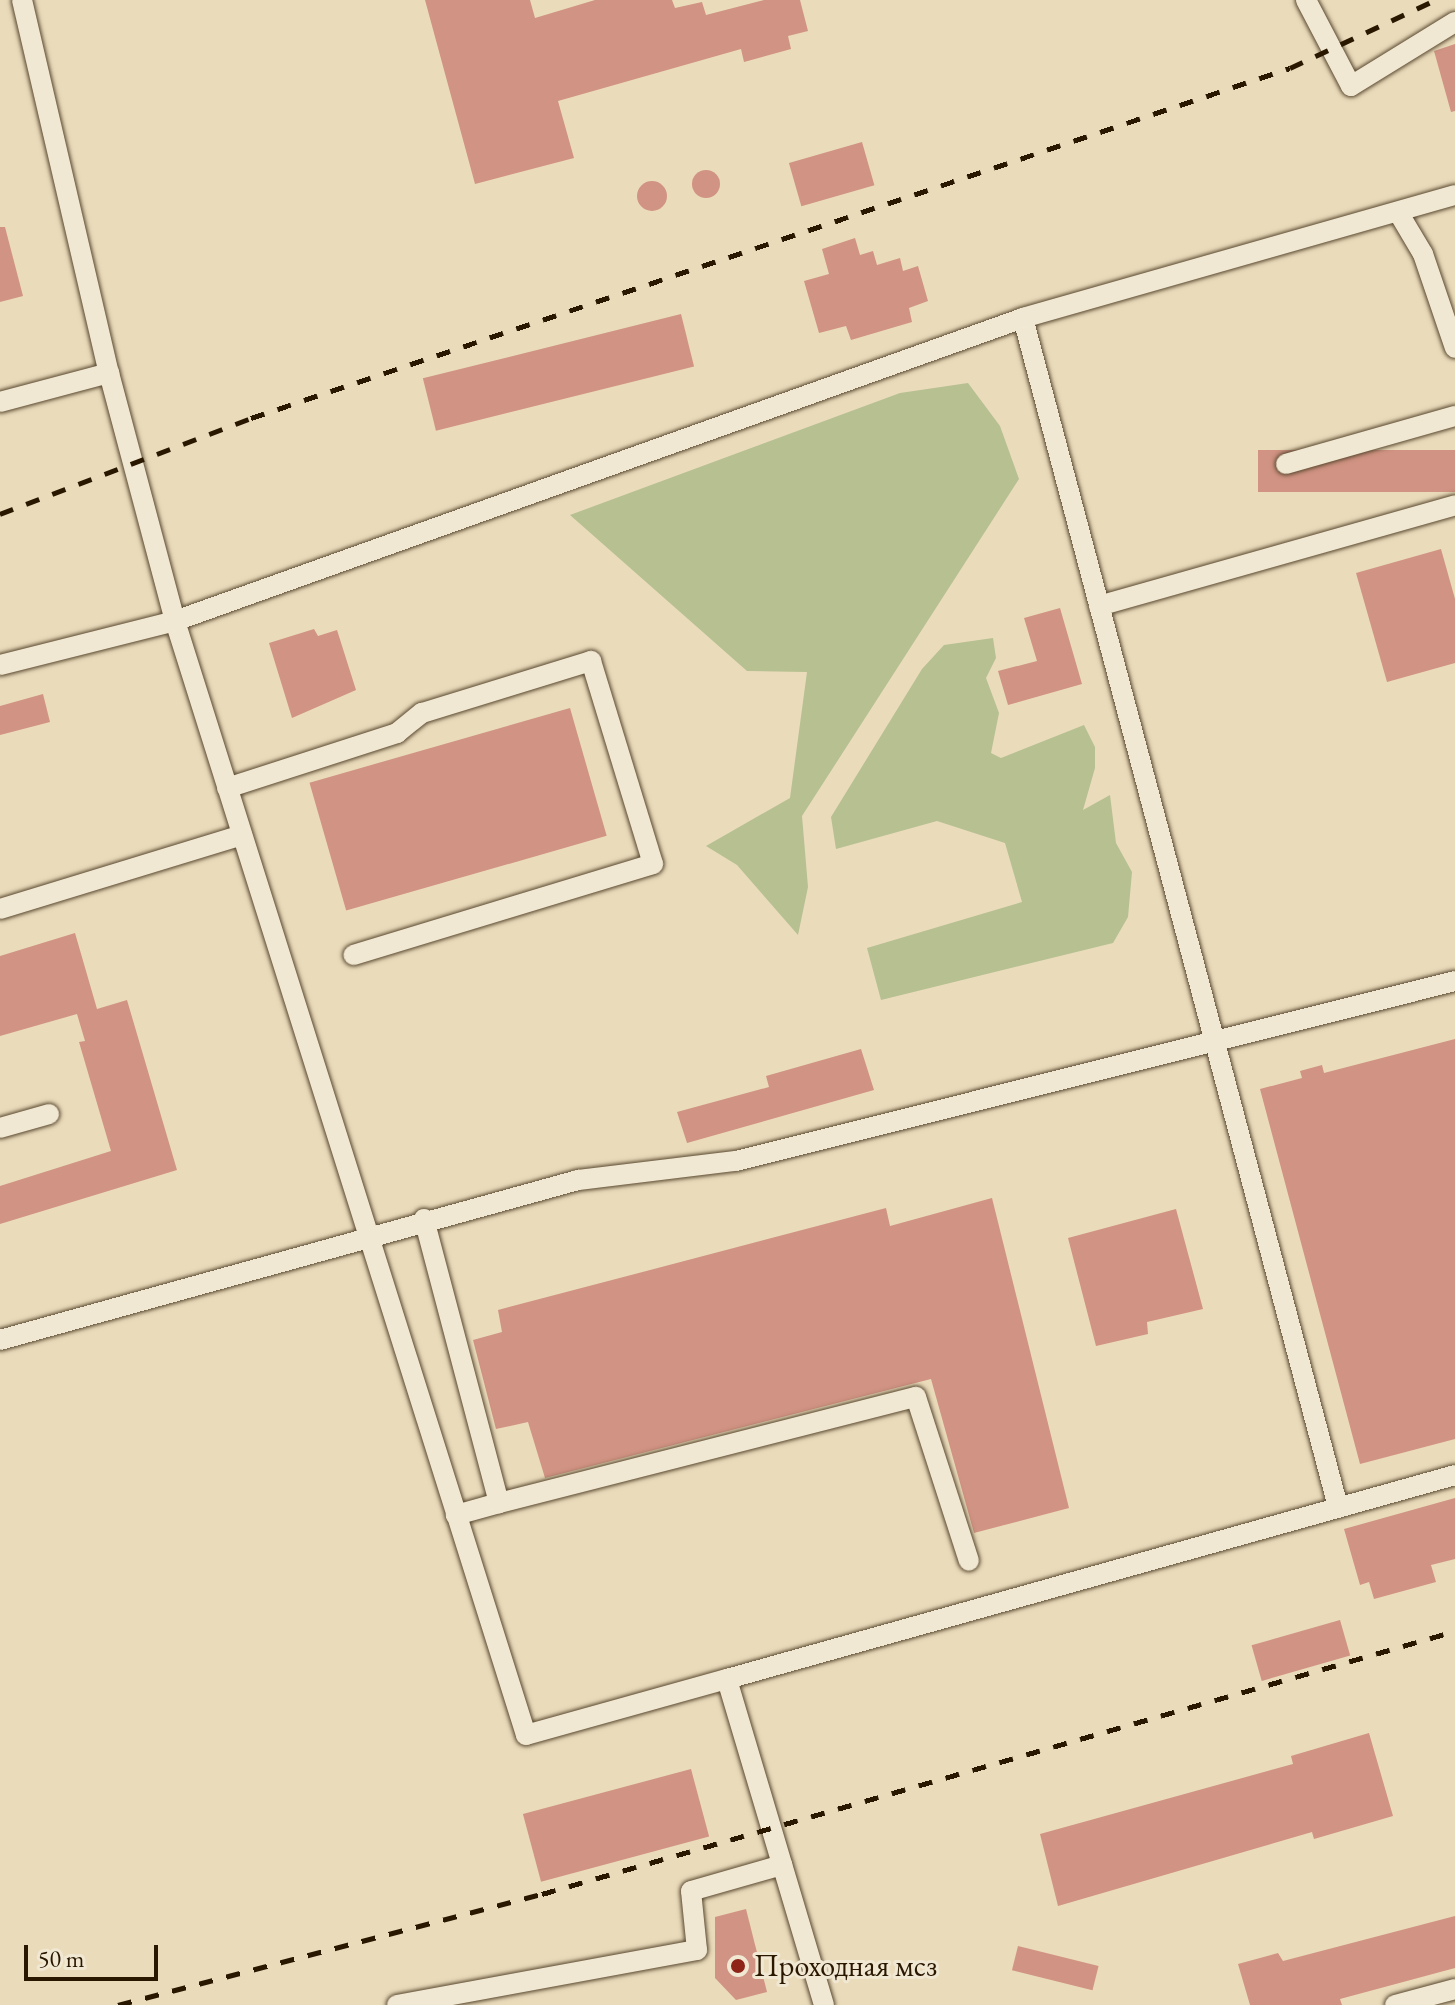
<!DOCTYPE html>
<html>
<head>
<meta charset="utf-8">
<style>
	body { margin:0 }
	#map { position:relative; width:1455px; height:2005px; overflow:hidden; background:#eadbbb; font-family:"EB Garamond",serif }
	div>[style] { position:absolute }
	.green>* { inset:0; background:#b6c090 }
	.building>* { inset:0; background:#d19383; transform-origin:0 0 }
	.round { border-radius:50% }
	.roads { filter:drop-shadow(0 0 2px #59482f) drop-shadow(0 0 2px #59482f) }
	.minor>* { height:20px; margin:-10px; padding:0 10px; transform-origin:10px; border-radius:10px; background:#f1e8d3 }
	.rail>* { height:5px; margin-top:-2.5px; transform-origin:0; background:repeating-linear-gradient(90deg,#291700 0 14px,transparent 0 28px) }
	.dots>* { width:22px; height:22px; translate:-50% -50%; box-sizing:border-box; border:4px solid #f1e8d3; border-radius:50% }
	span { translate:-50% -50%; white-space:nowrap; text-align:center; line-height:1.15; -webkit-text-stroke:6px #f1e8d3; paint-order:stroke }
	.poi-label { font-size:30px; color:#291700 }
	.left { translate:0 -50%; text-align:left }
	.scale { position:absolute; left:24px; top:1945px; width:134px; height:36px; box-sizing:border-box; border:4px solid #291700; border-top:0; padding-left:10px; font-size:24px; line-height:28px; white-space:nowrap; color:#291700; -webkit-text-stroke:6px #f1e8d3; paint-order:stroke }
</style>
</head>
<body>
<div id="map">
	<div class="green">
		<div style="clip-path:polygon(968px 383px,1000px 426px,1019px 479px,802px 816px,808px 887px,798px 935px,737px 865px,706px 846px,790px 798px,807px 672px,747px 671px,570px 515px,900px 393px)"></div>
		<div style="clip-path:polygon(993px 638px,996px 658px,986px 678px,999px 713px,991px 753px,1001px 758px,1084px 725px,1095px 747px,1095px 768px,1083px 810px,1110px 795px,1116px 843px,1132px 872px,1128px 917px,1113px 943px,881px 1000px,867px 948px,1022px 902px,1005px 843px,937px 821px,836px 849px,831px 817px,922px 669px,944px 645px)"></div>
	</div>
	<div class="building">
		<div style="clip-path:polygon(425px 0,530px 0,535px 18px,595px 0,672px 0,675px 8px,702px 2px,706px 15px,764px 0,800px 0,808px 31px,788px 36px,791px 49px,744px 62px,741px 49px,558px 101px,574px 158px,475px 184px)"></div>
		<div style="clip-path:polygon(1455px 44px,1455px 111px,1451px 112px,1434px 51px)"></div>
		<div style="left:862px;top:142px;width:45px;height:76px;rotate:74deg"></div>
		<div class="round" style="left:692px;top:170px;width:28px;height:28px"></div>
		<div class="round" style="left:637px;top:181px;width:30px;height:30px"></div>
		<div style="clip-path:polygon(0 227px,5px 227px,23px 296px,0 302px)"></div>
		<div style="clip-path:polygon(855px 238px,860px 255px,873px 251px,877px 265px,900px 258px,903px 271px,918px 266px,928px 301px,909px 308px,912px 322px,851px 340px,846px 326px,819px 333px,804px 281px,829px 274px,822px 249px)"></div>
		<div style="left:681px;top:314px;width:54px;height:266px;rotate:76deg"></div>
		<div style="left:1455px;top:450px;width:42px;height:197px;rotate:90deg"></div>
		<div style="clip-path:polygon(1441px 549px,1455px 599px,1455px 663px,1387px 682px,1356px 573px)"></div>
		<div style="clip-path:polygon(1060px 608px,1082px 684px,1008px 705px,998px 671px,1037px 661px,1024px 618px)"></div>
		<div style="clip-path:polygon(314px 629px,318px 636px,337px 630px,356px 690px,292px 718px,269px 643px)"></div>
		<div style="clip-path:polygon(43px 694px,50px 722px,0 735px,0 706px)"></div>
		<div style="left:570px;top:708px;width:133px;height:271px;rotate:74deg"></div>
		<div style="clip-path:polygon(75px 933px,97px 1009px,127px 1000px,177px 1170px,0 1224px,0 1186px,111px 1151px,79px 1042px,85px 1041px,77px 1014px,0 1036px,0 956px)"></div>
		<div style="clip-path:polygon(1455px 1039px,1455px 1439px,1360px 1464px,1260px 1089px,1302px 1078px,1300px 1071px,1322px 1065px,1324px 1073px)"></div>
		<div style="clip-path:polygon(861px 1049px,874px 1090px,687px 1143px,677px 1112px,769px 1087px,766px 1076px)"></div>
		<div style="clip-path:polygon(992px 1198px,1069px 1508px,974px 1533px,931px 1379px,545px 1478px,528px 1422px,496px 1429px,473px 1340px,502px 1332px,498px 1310px,886px 1208px,890px 1226px)"></div>
		<div style="clip-path:polygon(1176px 1209px,1203px 1309px,1147px 1322px,1148px 1334px,1096px 1346px,1068px 1238px)"></div>
		<div style="clip-path:polygon(1455px 1498px,1455px 1559px,1431px 1565px,1436px 1582px,1374px 1599px,1369px 1582px,1360px 1585px,1344px 1529px)"></div>
		<div style="left:1340px;top:1620px;width:37px;height:92px;rotate:74deg"></div>
		<div style="clip-path:polygon(1369px 1733px,1393px 1816px,1314px 1839px,1312px 1832px,1058px 1906px,1040px 1834px,1293px 1764px,1291px 1756px)"></div>
		<div style="left:691px;top:1769px;width:70px;height:174px;rotate:75deg"></div>
		<div style="clip-path:polygon(746px 1909px,767px 1992px,736px 2000px,715px 1978px,715px 1917px)"></div>
		<div style="clip-path:polygon(1455px 1916px,1455px 1968px,1340px 1999px,1342px 2005px,1250px 2005px,1238px 1964px,1278px 1953px,1283px 1961px)"></div>
		<div style="left:1018px;top:1946px;width:83px;height:25px;rotate:14deg"></div>
	</div>
	<div class="roads">
		<div class="minor">
			<div style="left:22px;top:0;width:383px;rotate:76.9deg"></div>
			<div style="left:109px;top:373px;width:257px;rotate:75.1deg"></div>
			<div style="left:175px;top:621px;width:1168px;rotate:72.51deg"></div>
			<div style="left:526px;top:1735px;width:209px;rotate:-15.6deg"></div>
			<div style="left:1306px;top:0;width:97px;rotate:62.4deg"></div>
			<div style="left:1351px;top:86px;width:122px;rotate:-31.6deg"></div>
			<div style="left:1398px;top:212px;width:49px;rotate:59.2deg"></div>
			<div style="left:1423px;top:254px;width:99px;rotate:71.2deg"></div>
			<div style="left:1023px;top:318px;width:1230px;rotate:75.16deg"></div>
			<div style="left:0;top:402px;width:113px;rotate:-14.9deg"></div>
			<div style="left:1286px;top:464px;width:176px;rotate:-15.9deg"></div>
			<div style="left:1099px;top:606px;width:370px;rotate:-15.8deg"></div>
			<div style="left:0;top:665px;width:180px;rotate:-14.1deg"></div>
			<div style="left:175px;top:621px;width:901px;rotate:-19.66deg"></div>
			<div style="left:1023px;top:318px;width:449px;rotate:-15.9deg"></div>
			<div style="left:227px;top:788px;width:179px;rotate:-17.9deg"></div>
			<div style="left:397px;top:733px;width:32px;rotate:-39deg"></div>
			<div style="left:422px;top:713px;width:177px;rotate:-17.1deg"></div>
			<div style="left:591px;top:661px;width:212px;rotate:73deg"></div>
			<div style="left:653px;top:864px;width:313px;rotate:163.1deg"></div>
			<div style="left:0;top:909px;width:253px;rotate:-17deg"></div>
			<div style="left:0;top:1128px;width:51px;rotate:-15.9deg"></div>
			<div style="left:424px;top:1219px;width:294px;rotate:75.2deg"></div>
			<div style="left:499px;top:1503px;width:45px;rotate:164.4deg"></div>
			<div style="left:0;top:1340px;width:600px;rotate:-15.47deg"></div>
			<div style="left:578px;top:1180px;width:159px;rotate:-6.9deg"></div>
			<div style="left:736px;top:1161px;width:741px;rotate:-14.05deg"></div>
			<div style="left:499px;top:1503px;width:430px;rotate:-14.3deg"></div>
			<div style="left:916px;top:1397px;width:172px;rotate:72.1deg"></div>
			<div style="left:397px;top:2005px;width:305px;rotate:-10.4deg"></div>
			<div style="left:697px;top:1950px;width:59px;rotate:-95.8deg"></div>
			<div style="left:691px;top:1891px;width:95px;rotate:-15.9deg"></div>
			<div style="left:824px;top:2005px;width:340px;rotate:-106.6deg"></div>
			<div style="left:727px;top:1679px;width:756px;rotate:-15.65deg"></div>
			<div style="left:1395px;top:2005px;width:62px;rotate:-14.9deg"></div>
		</div>
	</div>
	<div class="rail">
		<div style="left:0;top:514px;width:269px;rotate:-20.9deg"></div>
		<div style="left:251px;top:418px;width:1096px;rotate:-18.62deg"></div>
		<div style="left:1290px;top:68px;width:160px;rotate:-25.1deg"></div>
		<div style="left:118px;top:2005px;width:438px;rotate:-14.7deg"></div>
		<div style="left:542px;top:1894px;width:950px;rotate:-16.07deg"></div>
	</div>
	<div class="dots">
		<div style="left:738px;top:1966px;background:#8f2418"></div>
	</div>
	<div class="poi-label">
		<span class="left" style="left:754px;top:1966px">Проходная мсз</span>
	</div>
	<div class="scale">50 m</div>
</div>
</body>
</html>
